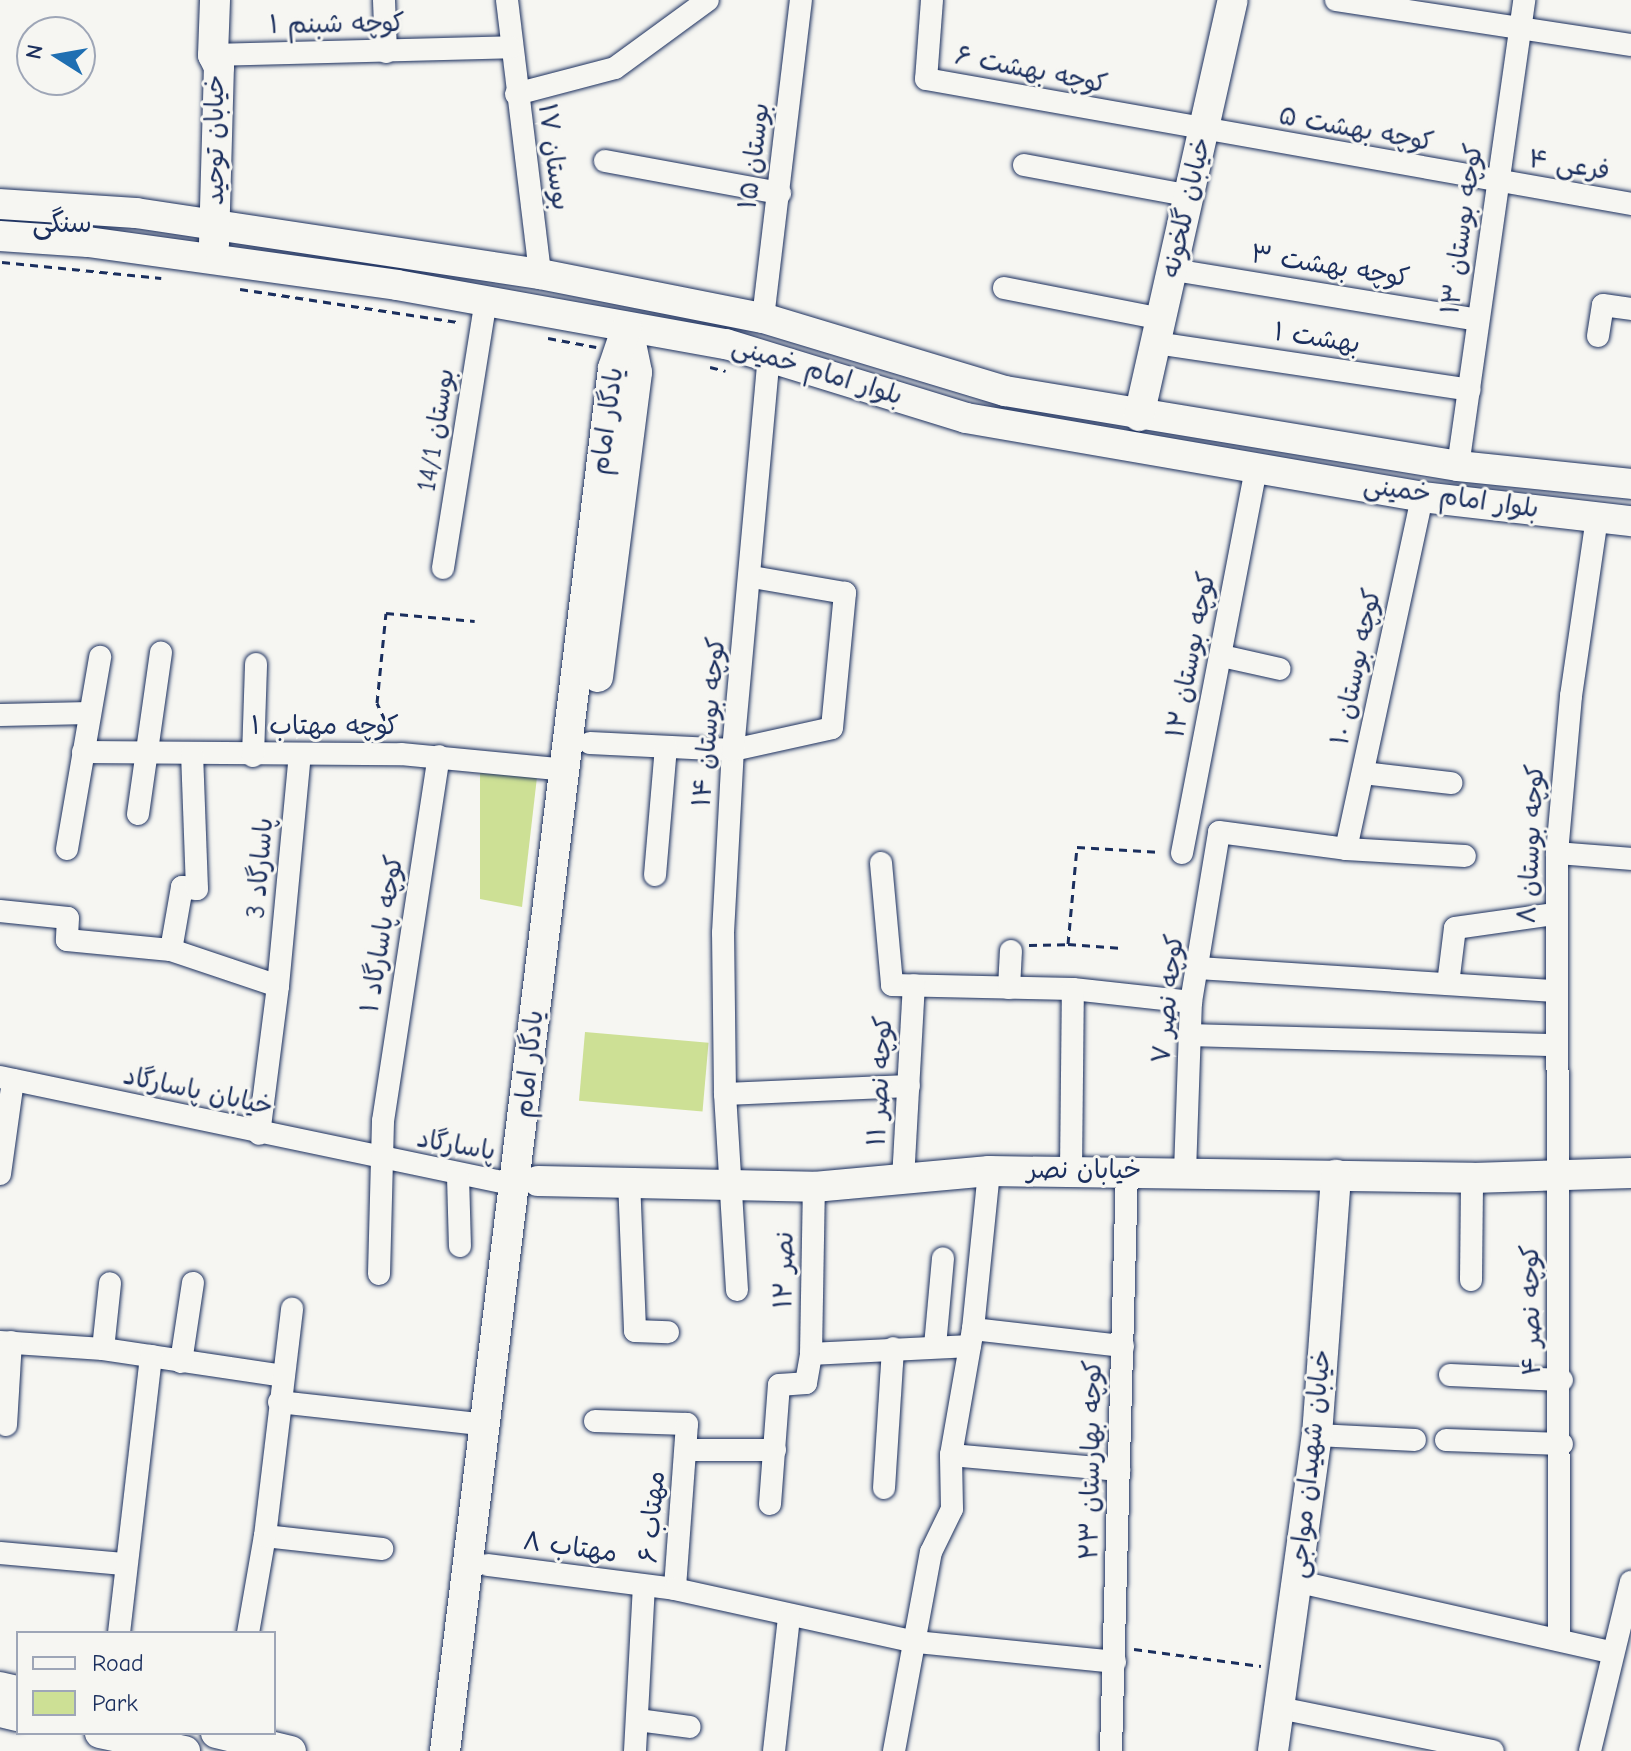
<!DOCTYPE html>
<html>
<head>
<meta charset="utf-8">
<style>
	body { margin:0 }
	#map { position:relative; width:1631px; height:1751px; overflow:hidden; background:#f6f6f2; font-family:"Comic Neue","Playpen Sans Arabic",sans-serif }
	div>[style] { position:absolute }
	.green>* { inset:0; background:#cde095; transform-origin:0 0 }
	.path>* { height:3px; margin-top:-1.5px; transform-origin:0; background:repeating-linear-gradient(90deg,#1b2f5e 0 8px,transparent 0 14px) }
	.roads { filter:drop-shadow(0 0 2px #1b2f5e) drop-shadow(0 0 2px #1b2f5e) }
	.street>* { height:22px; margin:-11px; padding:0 11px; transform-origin:11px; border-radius:11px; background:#f6f6f2 }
	.secondary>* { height:30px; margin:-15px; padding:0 15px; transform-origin:15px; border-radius:15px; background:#f6f6f2 }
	span { translate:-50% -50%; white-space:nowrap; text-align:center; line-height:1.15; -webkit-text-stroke:6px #f6f6f2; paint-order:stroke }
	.street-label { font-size:26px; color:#1b2f5e }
	.neighbourhood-label { font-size:28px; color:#1b2f5e }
	.legend { position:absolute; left:16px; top:1631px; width:260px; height:104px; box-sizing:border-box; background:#f6f6f2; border:2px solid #9ea6b7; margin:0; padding:10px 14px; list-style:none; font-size:24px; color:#1b2f5e }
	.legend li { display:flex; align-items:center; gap:16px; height:40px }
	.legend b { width:40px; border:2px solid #9ea6b7 }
	.north { position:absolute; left:16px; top:16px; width:80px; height:80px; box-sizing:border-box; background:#f6f6f2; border:2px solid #9ea6b7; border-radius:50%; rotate:281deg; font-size:22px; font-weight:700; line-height:32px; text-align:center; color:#1b2f5e }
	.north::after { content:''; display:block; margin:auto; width:28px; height:36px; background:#1f6fb2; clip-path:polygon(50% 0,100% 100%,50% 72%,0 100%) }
</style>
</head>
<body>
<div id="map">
	<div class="green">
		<div style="clip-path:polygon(480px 769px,537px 777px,522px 907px,480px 899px)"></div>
		<div style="left:585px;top:1032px;width:124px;height:69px;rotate:5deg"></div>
	</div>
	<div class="path">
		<div style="left:2px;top:262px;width:160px;rotate:5.7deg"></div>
		<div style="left:240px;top:289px;width:220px;rotate:8.6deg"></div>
		<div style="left:548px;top:338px;width:49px;rotate:10.6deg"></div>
		<div style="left:710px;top:367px;width:16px;rotate:14deg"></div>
		<div style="left:391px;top:733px;width:33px;rotate:-115deg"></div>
		<div style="left:377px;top:703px;width:90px;rotate:-84.3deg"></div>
		<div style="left:386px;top:613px;width:89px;rotate:5.1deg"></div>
		<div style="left:1068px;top:944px;width:54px;rotate:4.2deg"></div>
		<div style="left:1029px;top:945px;width:39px;rotate:-1deg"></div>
		<div style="left:1068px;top:944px;width:97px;rotate:-84.7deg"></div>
		<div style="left:1077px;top:847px;width:84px;rotate:3.4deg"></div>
		<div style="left:1134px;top:1649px;width:128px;rotate:7.6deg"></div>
	</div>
	<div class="roads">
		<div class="street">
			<div style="left:384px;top:0;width:52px;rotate:87.8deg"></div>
			<div style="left:507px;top:0;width:276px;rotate:83.1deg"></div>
			<div style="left:932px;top:0;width:79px;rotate:94.3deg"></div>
			<div style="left:926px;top:79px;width:716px;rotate:10.05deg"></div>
			<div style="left:1336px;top:0;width:298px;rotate:8.7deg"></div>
			<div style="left:213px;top:55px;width:297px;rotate:-1.5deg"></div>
			<div style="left:516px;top:94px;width:102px;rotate:-14.7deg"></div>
			<div style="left:615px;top:68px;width:115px;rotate:-36.2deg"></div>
			<div style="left:605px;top:161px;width:178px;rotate:10.4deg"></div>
			<div style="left:1024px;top:165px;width:170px;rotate:10.5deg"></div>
			<div style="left:1174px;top:270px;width:308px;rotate:9.3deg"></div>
			<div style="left:1004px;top:288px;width:161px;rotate:11.1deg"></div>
			<div style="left:763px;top:318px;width:320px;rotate:-83.2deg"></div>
			<div style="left:1598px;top:336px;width:31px;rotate:-81deg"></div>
			<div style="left:1603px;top:305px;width:28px;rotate:8deg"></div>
			<div style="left:1156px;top:343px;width:317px;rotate:8.5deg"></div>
			<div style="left:1458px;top:466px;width:471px;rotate:-81.9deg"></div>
			<div style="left:443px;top:568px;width:270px;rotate:-80.9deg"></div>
			<div style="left:1222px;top:656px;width:59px;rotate:12.6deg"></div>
			<div style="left:0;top:715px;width:90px;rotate:-1.3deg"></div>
			<div style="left:590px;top:743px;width:143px;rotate:2.8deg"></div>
			<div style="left:733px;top:750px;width:101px;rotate:-12.5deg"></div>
			<div style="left:832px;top:728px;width:136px;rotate:-84.5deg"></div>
			<div style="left:845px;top:593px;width:94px;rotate:-170.2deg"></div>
			<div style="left:83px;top:752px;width:318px;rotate:0.4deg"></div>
			<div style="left:401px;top:754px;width:167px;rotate:5.5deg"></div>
			<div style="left:253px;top:756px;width:92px;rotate:-88.1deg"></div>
			<div style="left:1363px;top:773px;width:89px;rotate:6.5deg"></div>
			<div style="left:138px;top:814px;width:163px;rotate:-81.9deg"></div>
			<div style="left:67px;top:849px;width:195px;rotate:-80.2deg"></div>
			<div style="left:1346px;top:849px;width:360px;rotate:-77.8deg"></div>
			<div style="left:1182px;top:853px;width:392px;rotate:-79.1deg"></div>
			<div style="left:1557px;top:853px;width:74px;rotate:4.6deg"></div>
			<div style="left:881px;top:863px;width:122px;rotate:84.8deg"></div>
			<div style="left:892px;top:985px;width:181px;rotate:1.3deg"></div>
			<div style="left:1073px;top:989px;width:119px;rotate:6.3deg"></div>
			<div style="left:655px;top:875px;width:128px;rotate:-85.1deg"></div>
			<div style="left:0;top:911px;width:68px;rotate:5.9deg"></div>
			<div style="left:68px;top:918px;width:22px;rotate:93deg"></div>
			<div style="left:67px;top:940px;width:104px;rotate:5.5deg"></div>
			<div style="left:171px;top:950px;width:113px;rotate:18.6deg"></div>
			<div style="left:278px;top:986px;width:149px;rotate:97.3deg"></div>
			<div style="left:171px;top:950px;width:64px;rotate:-80.1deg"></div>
			<div style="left:182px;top:887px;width:15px;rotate:8deg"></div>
			<div style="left:197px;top:889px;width:135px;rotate:-92.1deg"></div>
			<div style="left:1198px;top:968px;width:358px;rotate:3.7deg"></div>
			<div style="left:1448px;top:984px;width:56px;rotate:-82.9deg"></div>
			<div style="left:1455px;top:928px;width:101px;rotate:-8deg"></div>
			<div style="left:278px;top:986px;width:232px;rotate:-84.6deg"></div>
			<div style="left:1009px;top:988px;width:37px;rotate:-87deg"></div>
			<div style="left:1190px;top:1035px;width:366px;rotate:1.6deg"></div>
			<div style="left:0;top:1077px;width:527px;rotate:11.82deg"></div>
			<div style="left:725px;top:1094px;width:184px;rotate:-2.5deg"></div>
			<div style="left:1071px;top:1170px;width:181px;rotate:-89.4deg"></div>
			<div style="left:1185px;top:1172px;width:170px;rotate:-88deg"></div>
			<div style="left:1191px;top:1002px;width:172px;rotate:-80.6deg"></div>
			<div style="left:1219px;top:832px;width:128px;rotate:7.6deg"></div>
			<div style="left:1346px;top:849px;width:119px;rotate:3.4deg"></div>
			<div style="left:0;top:1174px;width:95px;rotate:-82.1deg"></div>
			<div style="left:458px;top:1176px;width:70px;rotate:88.4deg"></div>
			<div style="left:629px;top:1180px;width:151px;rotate:87.7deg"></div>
			<div style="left:635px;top:1331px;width:33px;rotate:2deg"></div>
			<div style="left:903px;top:1180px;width:195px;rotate:-86.8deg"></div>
			<div style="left:379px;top:1274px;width:153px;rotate:-88.5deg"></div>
			<div style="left:383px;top:1121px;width:369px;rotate:-81.3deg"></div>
			<div style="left:1471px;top:1280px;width:102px;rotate:-89.4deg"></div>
			<div style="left:737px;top:1290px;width:196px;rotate:-93.5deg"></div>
			<div style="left:725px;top:1094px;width:161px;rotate:-90.7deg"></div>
			<div style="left:723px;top:933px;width:183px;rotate:-86.9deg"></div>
			<div style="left:733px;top:750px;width:396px;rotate:-84.8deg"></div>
			<div style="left:973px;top:1329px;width:151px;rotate:6.5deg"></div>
			<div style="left:0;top:1342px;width:103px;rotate:3.9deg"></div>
			<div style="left:103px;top:1349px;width:182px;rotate:8.5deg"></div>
			<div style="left:935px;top:1346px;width:88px;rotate:-84.8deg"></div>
			<div style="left:103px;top:1349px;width:66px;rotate:-83.9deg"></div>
			<div style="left:811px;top:1354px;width:167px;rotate:-89deg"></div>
			<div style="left:181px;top:1362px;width:80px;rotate:-81.4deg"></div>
			<div style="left:1450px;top:1375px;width:112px;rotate:2.6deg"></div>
			<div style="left:279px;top:1402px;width:209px;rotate:6.3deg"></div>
			<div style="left:595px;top:1421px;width:92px;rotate:1.9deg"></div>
			<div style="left:687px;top:1424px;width:165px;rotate:94.2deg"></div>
			<div style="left:6px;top:1425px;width:83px;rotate:-86.6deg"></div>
			<div style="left:1317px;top:1435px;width:98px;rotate:2.9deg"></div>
			<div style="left:1446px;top:1440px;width:116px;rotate:2deg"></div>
			<div style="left:686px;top:1450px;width:89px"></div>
			<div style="left:951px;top:1455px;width:169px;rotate:5.1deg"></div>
			<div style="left:884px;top:1488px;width:140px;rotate:-86.3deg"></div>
			<div style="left:770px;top:1504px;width:119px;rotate:-85.7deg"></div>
			<div style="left:779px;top:1385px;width:27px;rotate:-4deg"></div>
			<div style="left:806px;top:1383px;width:29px;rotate:-80deg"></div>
			<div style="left:811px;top:1354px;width:159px;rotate:-2.9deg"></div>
			<div style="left:265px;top:1536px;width:118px;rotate:6.3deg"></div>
			<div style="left:0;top:1553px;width:124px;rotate:5.1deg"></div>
			<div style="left:488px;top:1565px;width:189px;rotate:7.3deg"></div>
			<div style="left:675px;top:1589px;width:247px;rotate:12.4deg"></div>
			<div style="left:916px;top:1642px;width:200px;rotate:5.7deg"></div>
			<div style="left:1299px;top:1582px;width:319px;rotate:12.7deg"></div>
			<div style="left:119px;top:1633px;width:279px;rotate:-83.4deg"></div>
			<div style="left:248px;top:1633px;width:98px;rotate:-80.1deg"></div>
			<div style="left:265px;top:1536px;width:229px;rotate:-83.2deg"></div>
			<div style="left:1559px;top:1640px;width:787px;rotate:-90.15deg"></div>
			<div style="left:1557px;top:853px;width:158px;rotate:-84.9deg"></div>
			<div style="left:1571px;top:696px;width:180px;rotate:-81.7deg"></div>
			<div style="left:1279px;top:1708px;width:218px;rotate:11.4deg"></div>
			<div style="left:638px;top:1720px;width:52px;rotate:7.7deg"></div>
			<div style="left:635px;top:1751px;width:165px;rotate:-86.9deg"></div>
			<div style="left:774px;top:1751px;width:135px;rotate:-83.6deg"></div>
			<div style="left:894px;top:1751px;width:202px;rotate:-79.5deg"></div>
			<div style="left:931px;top:1552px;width:48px;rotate:-64deg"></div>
			<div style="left:952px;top:1509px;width:54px;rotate:-91.1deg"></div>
			<div style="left:951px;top:1455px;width:128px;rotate:-80.1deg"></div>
			<div style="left:973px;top:1329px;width:159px;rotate:-84.2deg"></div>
			<div style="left:1111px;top:1751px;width:581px;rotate:-88.42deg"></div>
			<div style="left:1590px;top:1751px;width:174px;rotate:-76.4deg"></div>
		</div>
		<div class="secondary">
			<div style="left:0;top:204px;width:136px;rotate:3.8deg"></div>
			<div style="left:136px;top:213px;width:409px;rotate:8.6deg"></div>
			<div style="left:540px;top:274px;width:227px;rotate:11.2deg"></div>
			<div style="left:763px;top:318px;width:253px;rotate:16.8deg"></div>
			<div style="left:1005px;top:391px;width:459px;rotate:9.4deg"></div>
			<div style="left:1458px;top:466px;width:174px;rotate:5.9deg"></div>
			<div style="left:0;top:236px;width:88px;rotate:3.9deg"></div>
			<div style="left:88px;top:242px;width:312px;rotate:7.9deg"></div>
			<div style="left:397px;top:285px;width:334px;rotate:10.2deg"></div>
			<div style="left:726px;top:344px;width:251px;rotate:17.1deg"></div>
			<div style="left:966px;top:418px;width:463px;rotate:9.8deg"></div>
			<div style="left:1422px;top:497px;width:210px;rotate:6.6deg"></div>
			<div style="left:214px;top:244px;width:177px;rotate:-88.4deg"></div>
			<div style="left:219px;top:67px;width:13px;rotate:-117deg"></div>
			<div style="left:213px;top:55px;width:55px;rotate:-87.9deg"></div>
			<div style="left:1139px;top:416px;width:426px;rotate:-77.3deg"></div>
			<div style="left:598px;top:677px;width:307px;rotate:-82.7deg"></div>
			<div style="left:637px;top:372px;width:44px;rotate:-101.8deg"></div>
			<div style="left:538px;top:1181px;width:276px;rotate:1.2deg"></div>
			<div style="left:814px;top:1187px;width:176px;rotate:-5.2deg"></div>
			<div style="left:989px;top:1171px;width:483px;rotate:0.8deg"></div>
			<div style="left:1472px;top:1178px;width:159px;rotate:-1.8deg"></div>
			<div style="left:0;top:1687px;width:18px;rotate:13deg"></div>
			<div style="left:0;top:1712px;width:18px;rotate:13deg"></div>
			<div style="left:100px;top:1733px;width:87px;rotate:12deg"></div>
			<div style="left:216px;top:1733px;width:77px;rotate:13.5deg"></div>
			<div style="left:445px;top:1751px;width:1393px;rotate:-83.07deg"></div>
			<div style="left:613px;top:368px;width:43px;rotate:-71.1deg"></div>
			<div style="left:1273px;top:1751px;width:319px;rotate:-82.1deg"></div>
			<div style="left:1317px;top:1435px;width:261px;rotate:-85.8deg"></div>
		</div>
	</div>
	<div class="street-label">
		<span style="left:337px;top:25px;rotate:-1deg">کوچه شبنم ۱</span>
		<span style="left:1031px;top:71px;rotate:11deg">کوچه بهشت ۶</span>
		<span style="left:1356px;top:130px;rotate:10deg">کوچه بهشت ۵</span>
		<span style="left:216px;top:140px;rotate:-90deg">خیابان توحید</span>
		<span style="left:755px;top:156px;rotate:-83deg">بوستان ۱۵</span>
		<span style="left:553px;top:157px;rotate:82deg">بوستان ۱۷</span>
		<span style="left:1569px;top:166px;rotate:9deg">فرعی ۴</span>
		<span style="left:1187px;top:208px;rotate:-77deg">خیابان گلخونه</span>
		<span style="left:1463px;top:229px;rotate:-82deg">کوچه بوستان ۱۳</span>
		<span style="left:1330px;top:267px;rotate:9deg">کوچه بهشت ۳</span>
		<span style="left:1317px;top:339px;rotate:9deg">بهشت ۱</span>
		<span style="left:817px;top:372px;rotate:17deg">بلوار امام خمینی</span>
		<span style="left:608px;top:421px;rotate:-82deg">یادگار امام</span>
		<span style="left:437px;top:430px;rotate:-81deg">بوستان 14/1</span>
		<span style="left:1451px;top:498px;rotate:8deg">بلوار امام خمینی</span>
		<span style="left:1192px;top:655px;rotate:-79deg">کوچه بوستان ۱۲</span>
		<span style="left:1357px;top:667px;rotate:-78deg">کوچه بوستان ۱۰</span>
		<span style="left:710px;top:722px;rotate:-85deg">کوچه بوستان ۱۴</span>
		<span style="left:325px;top:727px">کوچه مهتاب ۱</span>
		<span style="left:1532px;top:844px;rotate:-87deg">کوچه بوستان ۸</span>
		<span style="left:261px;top:868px;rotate:-85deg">پاسارگاد 3</span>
		<span style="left:383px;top:934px;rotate:-81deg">کوچه پاسارگاد ۱</span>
		<span style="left:1169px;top:999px;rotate:-84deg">کوچه نصر ۷</span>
		<span style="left:530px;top:1064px;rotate:-84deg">یادگار امام</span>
		<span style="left:881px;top:1081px;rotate:-87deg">کوچه نصر ۱۱</span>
		<span style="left:198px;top:1092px;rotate:12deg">خیابان پاسارگاد</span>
		<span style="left:456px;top:1146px;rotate:10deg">پاسارگاد</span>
		<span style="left:1084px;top:1171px">خیابان نصر</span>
		<span style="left:785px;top:1270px;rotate:-89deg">نصر ۱۲</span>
		<span style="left:1532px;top:1310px;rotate:-91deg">کوچه نصر ۴</span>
		<span style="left:1092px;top:1460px;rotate:-89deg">کوچه بهارستان ۲۳</span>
		<span style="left:1311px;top:1464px;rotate:-84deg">خیابان شهیدان مواجی</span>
		<span style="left:653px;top:1517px;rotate:-85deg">مهتاب ۶</span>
		<span style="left:570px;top:1548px;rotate:8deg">مهتاب ۸</span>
	</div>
	<div class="neighbourhood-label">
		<span style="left:62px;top:223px">سنگی</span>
	</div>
	<ul class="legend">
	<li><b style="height:10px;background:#f6f6f2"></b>Road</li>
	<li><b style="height:22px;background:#cde095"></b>Park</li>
	</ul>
	<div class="north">N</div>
</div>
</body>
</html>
